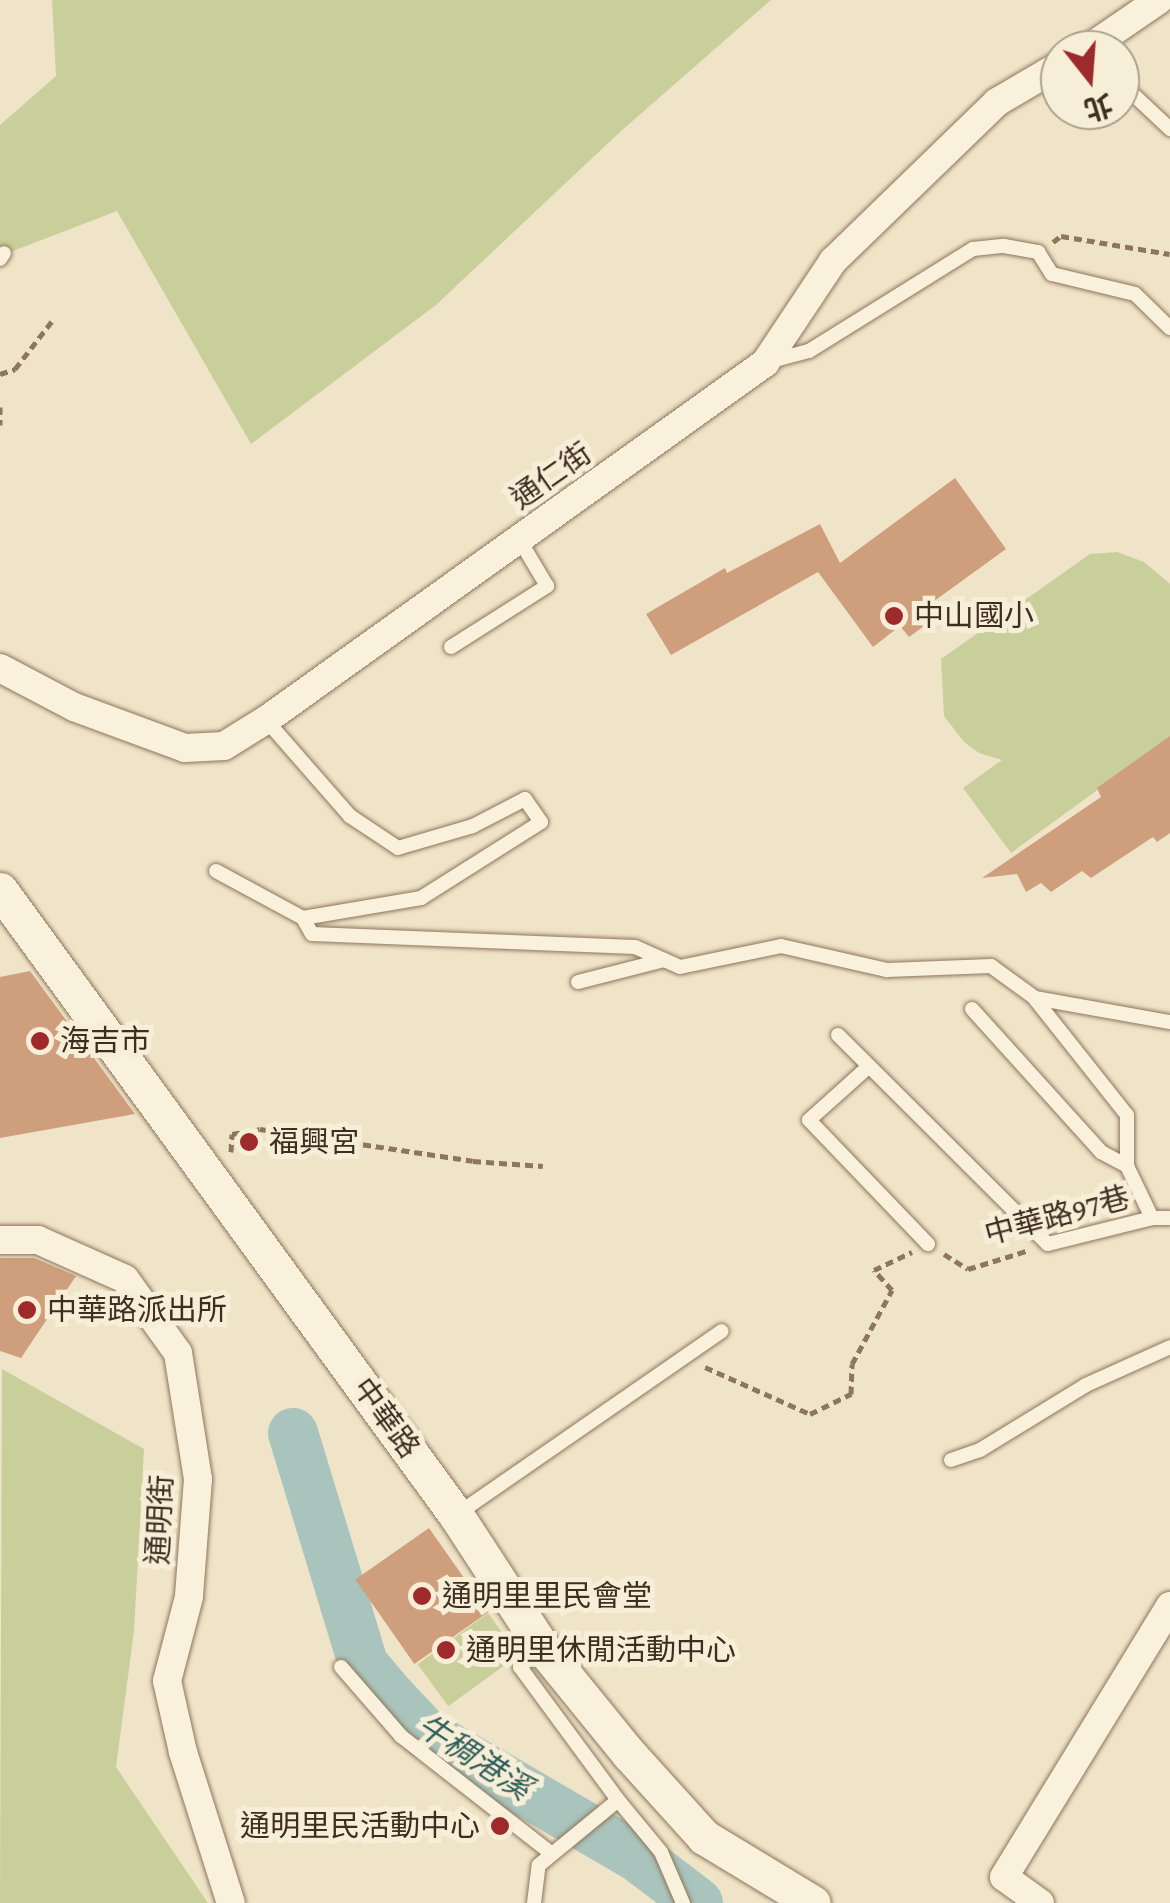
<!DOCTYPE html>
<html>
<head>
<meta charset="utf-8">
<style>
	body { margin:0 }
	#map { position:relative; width:1170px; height:1903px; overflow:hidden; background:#f0e4c8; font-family:"Crimson Pro","Noto Sans TC",serif }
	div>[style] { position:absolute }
	.green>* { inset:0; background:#c9cf9b; transform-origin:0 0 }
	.river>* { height:50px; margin:-25px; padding:0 25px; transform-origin:25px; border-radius:25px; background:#a9c4bc }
	.building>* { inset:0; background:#cf9f7d; transform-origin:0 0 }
	.path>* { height:5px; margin-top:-2.5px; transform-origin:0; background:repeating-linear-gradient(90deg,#8d765c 0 8px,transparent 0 13px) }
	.roads { filter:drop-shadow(0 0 2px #8d765c) drop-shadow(0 0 2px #8d765c) }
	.service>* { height:14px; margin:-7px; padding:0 7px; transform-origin:7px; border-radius:7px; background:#faf1dc }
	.minor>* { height:28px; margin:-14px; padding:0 14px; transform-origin:14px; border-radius:14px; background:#faf1dc }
	.tertiary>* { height:35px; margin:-17.5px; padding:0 17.5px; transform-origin:17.5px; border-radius:17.5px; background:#faf1dc }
	.dots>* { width:28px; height:28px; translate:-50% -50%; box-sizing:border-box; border:5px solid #f7eed8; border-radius:50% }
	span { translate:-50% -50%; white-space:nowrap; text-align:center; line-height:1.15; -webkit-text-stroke:10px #f7eed8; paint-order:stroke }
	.street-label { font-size:30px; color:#3d2e20 }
	.poi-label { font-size:30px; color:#3d2e20 }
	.left { translate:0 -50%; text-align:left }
	.right { translate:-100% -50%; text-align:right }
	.water-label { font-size:32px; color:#2f5d5a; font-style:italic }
	.north { position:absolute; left:1040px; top:30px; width:100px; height:100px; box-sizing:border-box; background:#f7eed8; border:2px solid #ada18e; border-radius:50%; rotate:163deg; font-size:28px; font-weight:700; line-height:40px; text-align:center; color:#3d2e20 }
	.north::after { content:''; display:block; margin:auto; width:35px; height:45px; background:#9e2a2b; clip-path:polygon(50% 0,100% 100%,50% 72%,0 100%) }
</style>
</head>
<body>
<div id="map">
	<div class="green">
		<div style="clip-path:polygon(52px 0,771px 0,620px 132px,436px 305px,251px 444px,117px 211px,0 256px,0 125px,56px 76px)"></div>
		<div style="clip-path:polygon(1117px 552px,1144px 562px,1170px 584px,1170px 737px,1011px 853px,963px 788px,1002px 760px,979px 753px,964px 742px,944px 716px,941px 659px,1090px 554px)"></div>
		<div style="clip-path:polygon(2px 1369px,144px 1449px,134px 1631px,116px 1767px,208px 1903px,0 1903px)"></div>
		<div style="left:488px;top:1613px;width:52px;height:87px;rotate:54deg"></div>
	</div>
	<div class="river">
		<div style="left:293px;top:1433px;width:241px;rotate:73.1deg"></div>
		<div style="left:363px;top:1664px;width:43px;rotate:49.7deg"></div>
		<div style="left:391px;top:1697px;width:51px;rotate:46.6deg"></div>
		<div style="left:426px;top:1734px;width:246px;rotate:30.2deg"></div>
		<div style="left:639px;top:1858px;width:74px;rotate:37.3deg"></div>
	</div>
	<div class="building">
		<div style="clip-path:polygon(955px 478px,1006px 549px,919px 612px,927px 624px,909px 637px,900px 626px,873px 647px,818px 572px,671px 655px,646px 614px,725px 568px,727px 573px,820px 524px,840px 563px)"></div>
		<div style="clip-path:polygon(1170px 736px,1170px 833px,1157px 842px,1153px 837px,1091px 878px,1082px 871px,1051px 892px,1041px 883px,1026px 892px,1017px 874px,982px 878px,1101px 797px,1097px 788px)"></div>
		<div style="clip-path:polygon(30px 971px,135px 1114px,0 1138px,0 977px)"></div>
		<div style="clip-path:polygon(0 1258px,34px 1258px,76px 1276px,21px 1358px,0 1351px)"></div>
		<div style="left:429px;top:1528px;width:103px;height:90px;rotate:55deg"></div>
	</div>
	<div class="path">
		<div style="left:1053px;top:242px;width:10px;rotate:-37deg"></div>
		<div style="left:1061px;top:236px;width:110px;rotate:9.4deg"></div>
		<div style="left:0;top:374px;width:16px;rotate:-18deg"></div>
		<div style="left:15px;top:369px;width:61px;rotate:-52.4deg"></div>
		<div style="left:0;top:407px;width:18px;rotate:90deg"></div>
		<div style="left:231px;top:1152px;width:18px;rotate:-87deg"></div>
		<div style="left:232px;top:1134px;width:28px;rotate:-10deg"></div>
		<div style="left:260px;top:1129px;width:215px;rotate:8.5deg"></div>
		<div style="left:473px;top:1161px;width:70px;rotate:4.1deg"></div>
		<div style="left:944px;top:1254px;width:28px;rotate:32deg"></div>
		<div style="left:968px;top:1269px;width:61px;rotate:-17.2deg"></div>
		<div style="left:705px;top:1367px;width:115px;rotate:24.1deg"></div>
		<div style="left:810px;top:1414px;width:46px;rotate:-26deg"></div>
		<div style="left:851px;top:1394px;width:30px;rotate:-88deg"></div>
		<div style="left:852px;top:1364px;width:84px;rotate:-61.6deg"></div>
		<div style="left:892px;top:1290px;width:27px;rotate:-132deg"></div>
		<div style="left:874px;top:1270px;width:42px;rotate:-25.3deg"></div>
	</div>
	<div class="roads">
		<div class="service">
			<div style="left:1120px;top:82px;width:69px;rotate:43.2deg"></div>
			<div style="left:0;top:259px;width:7px;rotate:-56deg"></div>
			<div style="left:771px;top:361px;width:39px;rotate:-15deg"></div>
			<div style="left:809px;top:351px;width:193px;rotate:-31.9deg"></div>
			<div style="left:973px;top:249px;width:31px;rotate:-6deg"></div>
			<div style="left:1004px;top:246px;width:35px;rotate:10deg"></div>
			<div style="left:1038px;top:252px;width:26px;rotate:58deg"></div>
			<div style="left:1052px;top:274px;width:85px;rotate:13.5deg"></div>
			<div style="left:1135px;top:294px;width:49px;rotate:44.2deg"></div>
			<div style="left:451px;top:647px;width:114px;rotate:-32.4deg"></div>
			<div style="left:547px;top:586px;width:55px;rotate:-120.8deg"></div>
			<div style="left:216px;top:871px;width:99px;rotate:28.4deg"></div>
			<div style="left:303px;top:918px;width:120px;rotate:-9.6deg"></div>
			<div style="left:421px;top:898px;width:142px;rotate:-32.3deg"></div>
			<div style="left:541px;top:822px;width:28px;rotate:-125deg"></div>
			<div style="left:525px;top:799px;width:59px;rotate:152.6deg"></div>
			<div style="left:473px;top:826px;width:78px;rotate:163.7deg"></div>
			<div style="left:398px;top:848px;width:58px;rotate:-146.3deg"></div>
			<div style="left:350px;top:816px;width:128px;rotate:-131.2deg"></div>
			<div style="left:303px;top:918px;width:18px;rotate:61deg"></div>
			<div style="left:312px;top:934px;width:323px;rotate:2.3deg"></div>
			<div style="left:635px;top:947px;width:49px;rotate:24deg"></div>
			<div style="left:680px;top:967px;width:103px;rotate:-11.7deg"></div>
			<div style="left:781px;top:946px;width:109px;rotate:12.8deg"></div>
			<div style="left:887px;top:970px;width:104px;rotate:-2.2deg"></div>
			<div style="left:991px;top:966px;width:54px;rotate:36deg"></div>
			<div style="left:1035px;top:998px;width:137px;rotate:10.1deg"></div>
			<div style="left:578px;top:982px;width:89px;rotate:-14.3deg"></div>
			<div style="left:1035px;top:999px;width:148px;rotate:51.6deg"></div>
			<div style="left:1127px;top:1115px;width:51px;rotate:90deg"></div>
			<div style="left:972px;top:1009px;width:193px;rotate:47.9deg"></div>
			<div style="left:1101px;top:1152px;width:30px;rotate:28deg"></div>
			<div style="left:1127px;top:1166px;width:58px;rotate:64.3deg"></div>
			<div style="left:838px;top:1035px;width:296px;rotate:44.9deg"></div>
			<div style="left:1048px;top:1244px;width:107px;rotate:-14deg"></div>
			<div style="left:1152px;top:1218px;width:18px"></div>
			<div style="left:867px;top:1068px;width:78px;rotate:138.1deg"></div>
			<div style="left:809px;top:1120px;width:172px;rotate:46.2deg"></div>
			<div style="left:951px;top:1460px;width:31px;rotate:-19deg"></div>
			<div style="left:980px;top:1450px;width:124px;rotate:-31.5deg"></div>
			<div style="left:1086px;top:1385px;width:92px;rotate:-24.3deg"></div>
			<div style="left:456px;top:1515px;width:323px;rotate:-34.7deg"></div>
			<div style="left:341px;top:1667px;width:91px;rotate:49deg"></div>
			<div style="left:401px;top:1736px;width:190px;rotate:38deg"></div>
			<div style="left:618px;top:1800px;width:67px;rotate:50.4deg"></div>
			<div style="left:661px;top:1852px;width:56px;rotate:66.7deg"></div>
			<div style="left:534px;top:1903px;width:38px;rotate:-83deg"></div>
			<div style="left:539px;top:1865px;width:102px;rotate:-39.4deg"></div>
			<div style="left:618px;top:1800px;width:165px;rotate:-126.4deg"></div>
			<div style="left:520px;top:1667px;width:29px;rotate:-44deg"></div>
		</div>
		<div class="minor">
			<div style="left:1086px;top:50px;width:88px;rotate:-34.4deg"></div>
			<div style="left:0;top:668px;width:84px;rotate:27.8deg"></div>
			<div style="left:74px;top:707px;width:118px;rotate:20.3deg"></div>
			<div style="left:185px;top:748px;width:39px;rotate:-3deg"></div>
			<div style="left:224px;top:746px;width:49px;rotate:-31.8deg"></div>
			<div style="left:266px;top:720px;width:614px;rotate:-35.58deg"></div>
			<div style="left:765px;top:363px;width:123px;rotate:-56.3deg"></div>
			<div style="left:833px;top:261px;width:228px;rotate:-44.1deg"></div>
			<div style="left:997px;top:102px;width:73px;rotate:-30.4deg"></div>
			<div style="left:0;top:1240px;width:38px"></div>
			<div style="left:38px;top:1240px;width:95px;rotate:24.1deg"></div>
			<div style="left:125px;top:1279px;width:91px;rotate:54.4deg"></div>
			<div style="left:178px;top:1353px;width:128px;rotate:81deg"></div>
			<div style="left:198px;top:1479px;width:118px;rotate:94.4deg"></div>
			<div style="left:189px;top:1597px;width:87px;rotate:104.7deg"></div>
			<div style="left:167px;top:1681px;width:73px;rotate:77.3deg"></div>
			<div style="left:183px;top:1752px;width:158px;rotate:72.4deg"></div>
			<div style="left:1040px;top:1903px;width:44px;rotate:-144.2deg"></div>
			<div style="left:1004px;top:1877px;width:318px;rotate:-58.5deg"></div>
		</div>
		<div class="tertiary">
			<div style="left:0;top:890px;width:774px;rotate:53.89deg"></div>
			<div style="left:456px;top:1515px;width:158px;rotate:56.9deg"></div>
			<div style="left:542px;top:1647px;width:138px;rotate:50.9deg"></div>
			<div style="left:629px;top:1754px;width:112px;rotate:47.9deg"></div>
			<div style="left:704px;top:1837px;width:127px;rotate:31.2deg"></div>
		</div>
	</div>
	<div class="dots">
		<div style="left:894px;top:616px;background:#9e2a2b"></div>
		<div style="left:40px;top:1041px;background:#9e2a2b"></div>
		<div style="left:249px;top:1142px;background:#9e2a2b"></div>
		<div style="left:27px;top:1310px;background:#9e2a2b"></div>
		<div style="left:422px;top:1596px;background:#9e2a2b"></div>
		<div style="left:446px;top:1650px;background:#9e2a2b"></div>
		<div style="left:500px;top:1826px;background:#9e2a2b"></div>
	</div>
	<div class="street-label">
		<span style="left:551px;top:476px;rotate:-35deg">通仁街</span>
		<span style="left:1057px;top:1216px;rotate:-15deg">中華路97巷</span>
		<span style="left:386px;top:1418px;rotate:54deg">中華路</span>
		<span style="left:160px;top:1520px;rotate:-87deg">通明街</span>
	</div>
	<div class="poi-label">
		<span class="left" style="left:914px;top:616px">中山國小</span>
		<span class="left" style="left:60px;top:1041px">海吉市</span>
		<span class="left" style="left:269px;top:1142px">福興宮</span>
		<span class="left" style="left:47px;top:1310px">中華路派出所</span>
		<span class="left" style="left:442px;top:1596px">通明里里民會堂</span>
		<span class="left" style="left:466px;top:1650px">通明里休閒活動中心</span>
		<span class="right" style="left:480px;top:1826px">通明里民活動中心</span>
	</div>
	<div class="water-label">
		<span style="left:474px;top:1757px;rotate:33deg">牛稠港溪</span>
	</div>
	<div class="north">北</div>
</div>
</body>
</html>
